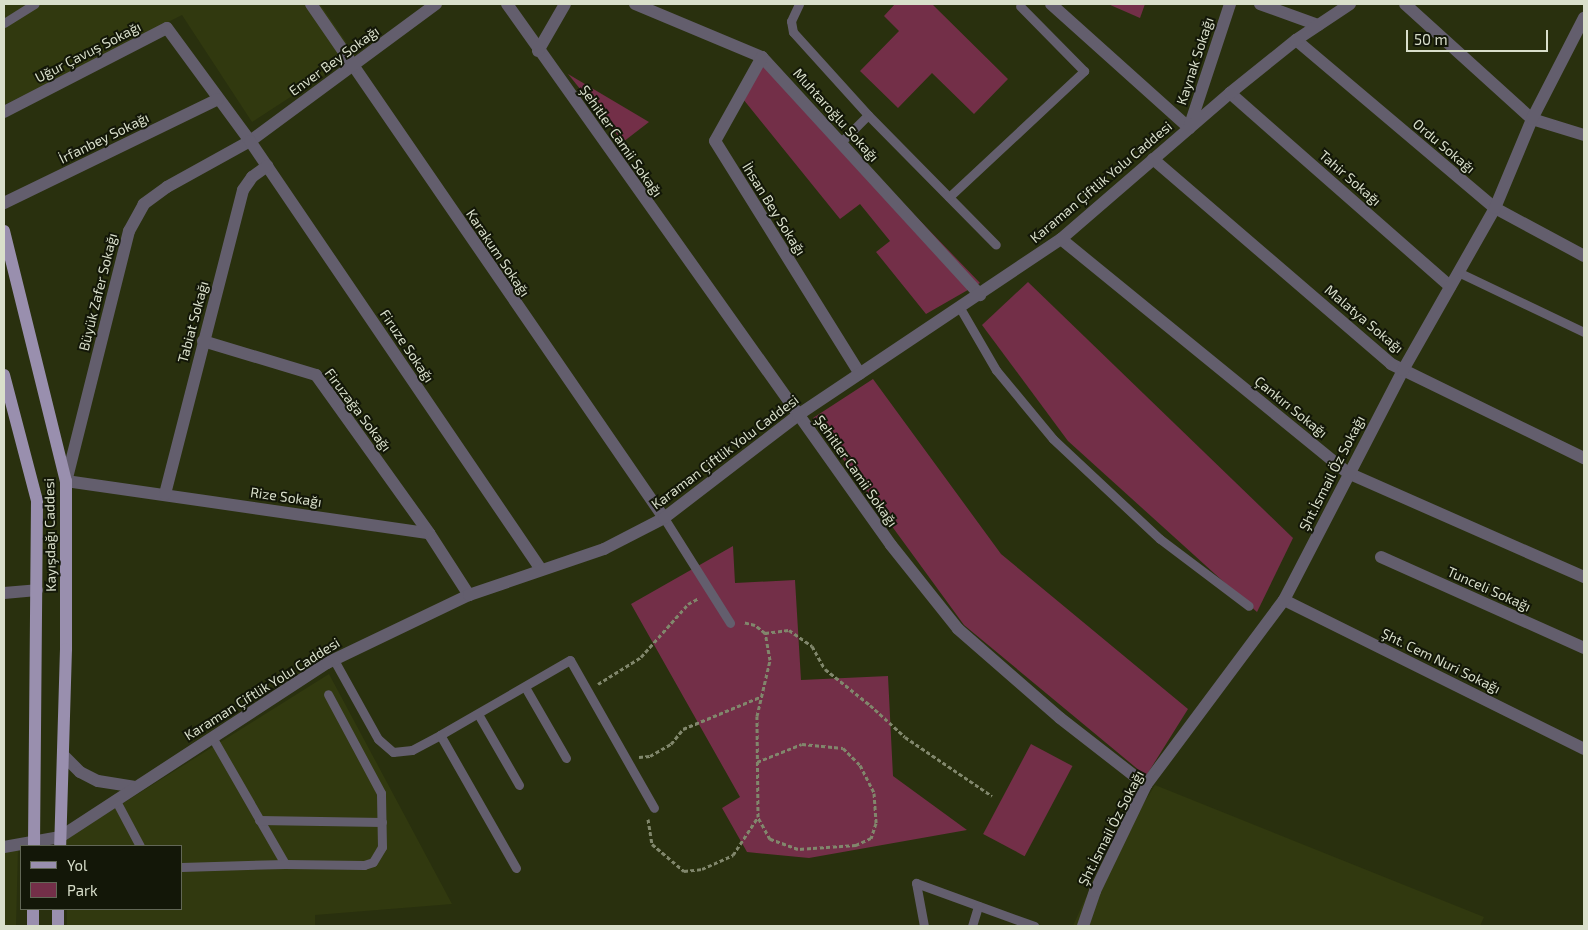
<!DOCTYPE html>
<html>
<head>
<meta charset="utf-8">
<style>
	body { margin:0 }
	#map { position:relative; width:1588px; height:930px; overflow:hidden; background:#29300e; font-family:"Exo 2",sans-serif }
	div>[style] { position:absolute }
	.built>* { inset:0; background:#31390f }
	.green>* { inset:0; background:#732f48; transform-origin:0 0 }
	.path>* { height:3px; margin-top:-1.5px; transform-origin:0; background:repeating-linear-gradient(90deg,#81876c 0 4px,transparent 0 6.5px) }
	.service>* { height:9px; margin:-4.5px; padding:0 4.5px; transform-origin:4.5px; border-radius:4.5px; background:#635e6d }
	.pedestrian>* { height:12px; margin:-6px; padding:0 6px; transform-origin:6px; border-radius:6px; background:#635e6d }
	.minor>* { height:12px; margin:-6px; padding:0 6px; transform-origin:6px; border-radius:6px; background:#635e6d }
	.tertiary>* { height:12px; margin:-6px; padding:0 6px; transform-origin:6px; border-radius:6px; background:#635e6d }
	.primary>* { height:12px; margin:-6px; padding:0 6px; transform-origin:6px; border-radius:6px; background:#998fae }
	span { translate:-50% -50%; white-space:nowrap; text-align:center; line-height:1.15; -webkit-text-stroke:4px #131708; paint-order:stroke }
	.street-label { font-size:14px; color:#d9dfcb }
	.frame { position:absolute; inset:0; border:5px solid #d9dfcb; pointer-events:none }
	.legend { position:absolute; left:20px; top:845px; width:162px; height:65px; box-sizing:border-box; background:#131708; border:1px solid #626756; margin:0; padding:6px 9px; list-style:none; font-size:15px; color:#d9dfcb }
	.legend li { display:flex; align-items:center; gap:10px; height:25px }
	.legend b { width:25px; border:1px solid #626756 }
	.scale { position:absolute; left:1406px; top:30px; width:142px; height:22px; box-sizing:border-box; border:2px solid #d9dfcb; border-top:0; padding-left:6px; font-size:15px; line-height:18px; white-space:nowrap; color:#d9dfcb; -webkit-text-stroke:4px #131708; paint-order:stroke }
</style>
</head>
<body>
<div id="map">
	<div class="built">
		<div style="clip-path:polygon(4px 4px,320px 4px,355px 55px,252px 122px,182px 15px,4px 105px)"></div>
		<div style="clip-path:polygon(329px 674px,452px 904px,315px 915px,315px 926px,67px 926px,67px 909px,181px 909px,181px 846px,66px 846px,66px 839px)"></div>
		<div style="clip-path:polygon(1155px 785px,1484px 917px,1480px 926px,1073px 926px,1085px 899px)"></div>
		<div style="clip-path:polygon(18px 847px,16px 926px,4px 926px,4px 850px)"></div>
	</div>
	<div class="green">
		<div style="clip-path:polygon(895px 4px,932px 4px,1008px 79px,974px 114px,932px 73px,898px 108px,860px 71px,899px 31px,884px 16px)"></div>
		<div style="clip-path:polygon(1108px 4px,1145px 4px,1140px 18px)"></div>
		<div style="clip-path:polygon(762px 57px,980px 283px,926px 314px,876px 252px,890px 241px,860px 204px,840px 219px,743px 99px)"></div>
		<div style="clip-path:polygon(568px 74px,649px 122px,623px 142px)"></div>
		<div style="clip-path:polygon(1028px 282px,1293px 538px,1257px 612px,1068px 441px,982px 325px)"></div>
		<div style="clip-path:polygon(873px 379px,1001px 554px,1188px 709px,1146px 776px,964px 625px,813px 418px)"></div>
		<div style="clip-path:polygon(733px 546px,735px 583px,795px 580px,801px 680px,888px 676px,893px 776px,967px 830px,809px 858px,747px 852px,722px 808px,740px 797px,631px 604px)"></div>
		<div style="left:1031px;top:744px;width:47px;height:102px;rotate:28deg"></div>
	</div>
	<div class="path">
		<div style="left:765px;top:633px;width:24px;rotate:-7deg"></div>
		<div style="left:789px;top:630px;width:28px;rotate:35deg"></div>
		<div style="left:812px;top:646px;width:26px;rotate:61deg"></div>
		<div style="left:825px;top:669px;width:58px;rotate:38.7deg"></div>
		<div style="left:870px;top:705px;width:47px;rotate:42.4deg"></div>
		<div style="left:905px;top:737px;width:105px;rotate:34.1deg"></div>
		<div style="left:598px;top:684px;width:51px;rotate:-32.1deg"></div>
		<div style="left:641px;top:657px;width:71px;rotate:-48.4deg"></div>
		<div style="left:688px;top:604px;width:13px;rotate:-29deg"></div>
		<div style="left:639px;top:757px;width:11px;rotate:-5deg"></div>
		<div style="left:650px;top:756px;width:24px;rotate:-30deg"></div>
		<div style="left:671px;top:744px;width:19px;rotate:-51deg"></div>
		<div style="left:683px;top:729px;width:83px;rotate:-22.6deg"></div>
		<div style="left:757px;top:762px;width:48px;rotate:-21.8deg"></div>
		<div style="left:802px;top:744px;width:41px;rotate:5.6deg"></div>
		<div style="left:843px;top:748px;width:24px;rotate:45deg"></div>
		<div style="left:860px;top:765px;width:31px;rotate:63deg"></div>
		<div style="left:874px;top:793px;width:30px;rotate:86deg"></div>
		<div style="left:876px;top:823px;width:16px;rotate:108deg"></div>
		<div style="left:871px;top:838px;width:17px;rotate:155deg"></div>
		<div style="left:856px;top:845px;width:58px;rotate:176.1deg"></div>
		<div style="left:798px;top:849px;width:30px;rotate:-160deg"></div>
		<div style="left:770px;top:839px;width:25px;rotate:-119deg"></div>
		<div style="left:648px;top:819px;width:25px;rotate:81deg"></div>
		<div style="left:652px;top:844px;width:42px;rotate:40.2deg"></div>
		<div style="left:684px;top:871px;width:18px;rotate:-6deg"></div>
		<div style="left:702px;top:869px;width:34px;rotate:-24deg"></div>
		<div style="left:733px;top:855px;width:45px;rotate:-56.7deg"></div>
		<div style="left:758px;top:817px;width:101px;rotate:-90.6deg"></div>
		<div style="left:757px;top:716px;width:57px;rotate:-76.9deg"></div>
		<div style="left:770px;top:660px;width:27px;rotate:-100deg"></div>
		<div style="left:765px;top:633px;width:13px;rotate:-141deg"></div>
		<div style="left:755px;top:625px;width:12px;rotate:-166deg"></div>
	</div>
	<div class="service">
		<div style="left:799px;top:4px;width:19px;rotate:115deg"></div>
		<div style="left:791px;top:21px;width:11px;rotate:80deg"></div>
		<div style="left:793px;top:32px;width:112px;rotate:47.9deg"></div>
		<div style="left:4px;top:23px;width:36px;rotate:-32deg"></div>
		<div style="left:841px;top:142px;width:38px;rotate:-45deg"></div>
		<div style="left:868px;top:115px;width:182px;rotate:45.4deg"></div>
		<div style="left:949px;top:197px;width:185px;rotate:-43deg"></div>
		<div style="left:1084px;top:71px;width:91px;rotate:-134.6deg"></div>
		<div style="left:1458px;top:272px;width:140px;rotate:25.5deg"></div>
		<div style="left:960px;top:308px;width:72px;rotate:59.9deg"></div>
		<div style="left:996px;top:370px;width:89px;rotate:50.4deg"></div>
		<div style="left:1053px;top:439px;width:146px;rotate:43.1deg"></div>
		<div style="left:1160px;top:539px;width:111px;rotate:37deg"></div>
		<div style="left:664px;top:518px;width:124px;rotate:57.8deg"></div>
		<div style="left:334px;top:660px;width:90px;rotate:60.9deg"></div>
		<div style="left:378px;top:739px;width:20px;rotate:41deg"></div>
		<div style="left:393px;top:752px;width:19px;rotate:-6deg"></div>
		<div style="left:412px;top:750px;width:32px;rotate:-28deg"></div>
		<div style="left:525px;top:687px;width:82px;rotate:60deg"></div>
		<div style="left:478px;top:714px;width:82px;rotate:60deg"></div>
		<div style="left:212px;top:737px;width:146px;rotate:60.1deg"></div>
		<div style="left:285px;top:864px;width:79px;rotate:0.7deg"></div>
		<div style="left:364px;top:865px;width:9px;rotate:-18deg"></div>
		<div style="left:373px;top:862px;width:17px;rotate:-59deg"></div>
		<div style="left:382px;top:847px;width:54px;rotate:-91.1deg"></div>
		<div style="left:381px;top:793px;width:112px;rotate:-118.2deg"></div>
		<div style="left:115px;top:799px;width:53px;rotate:62deg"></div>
		<div style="left:259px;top:820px;width:123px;rotate:0.9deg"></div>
		<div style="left:181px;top:867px;width:104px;rotate:-1.7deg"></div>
		<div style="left:516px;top:868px;width:153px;rotate:-119.7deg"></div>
		<div style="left:440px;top:735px;width:150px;rotate:-30deg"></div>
		<div style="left:570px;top:660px;width:170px;rotate:60.4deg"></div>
		<div style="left:924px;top:926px;width:44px;rotate:-100.5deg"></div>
		<div style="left:916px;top:883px;width:126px;rotate:20deg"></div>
		<div style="left:972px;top:926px;width:21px;rotate:-73deg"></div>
	</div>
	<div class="pedestrian">
		<div style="left:1260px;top:4px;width:62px;rotate:19.9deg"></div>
	</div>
	<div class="minor">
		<div style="left:311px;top:4px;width:624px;rotate:55.52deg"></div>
		<div style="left:436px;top:4px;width:231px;rotate:143.6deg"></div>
		<div style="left:250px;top:141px;width:95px;rotate:151deg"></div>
		<div style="left:167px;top:187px;width:29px;rotate:144deg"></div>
		<div style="left:144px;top:204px;width:31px;rotate:119deg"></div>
		<div style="left:129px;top:231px;width:258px;rotate:104.1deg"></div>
		<div style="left:66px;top:481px;width:367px;rotate:8.2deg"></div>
		<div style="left:429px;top:533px;width:74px;rotate:57.2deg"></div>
		<div style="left:507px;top:4px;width:663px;rotate:54.63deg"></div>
		<div style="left:891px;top:545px;width:107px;rotate:51.4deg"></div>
		<div style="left:958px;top:629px;width:135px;rotate:41.1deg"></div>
		<div style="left:1060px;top:718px;width:109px;rotate:37.9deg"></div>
		<div style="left:635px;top:4px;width:138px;rotate:22.7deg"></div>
		<div style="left:762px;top:57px;width:323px;rotate:47.5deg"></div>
		<div style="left:1051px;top:4px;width:186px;rotate:41.9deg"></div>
		<div style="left:1189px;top:128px;width:131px;rotate:-71.7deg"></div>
		<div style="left:1405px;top:4px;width:171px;rotate:42.2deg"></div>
		<div style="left:1532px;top:119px;width:54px;rotate:17.1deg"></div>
		<div style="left:1296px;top:40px;width:260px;rotate:40.2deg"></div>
		<div style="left:1495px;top:208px;width:101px;rotate:28.3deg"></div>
		<div style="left:538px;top:51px;width:54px;rotate:-60.1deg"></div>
		<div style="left:762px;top:57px;width:96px;rotate:119.2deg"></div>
		<div style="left:715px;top:141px;width:274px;rotate:58.1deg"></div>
		<div style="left:1230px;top:93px;width:293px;rotate:41.3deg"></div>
		<div style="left:4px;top:112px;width:183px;rotate:-27.3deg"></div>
		<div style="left:167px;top:28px;width:140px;rotate:53.7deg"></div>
		<div style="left:250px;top:141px;width:516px;rotate:55.82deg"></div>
		<div style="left:1153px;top:159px;width:314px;rotate:40.7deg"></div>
		<div style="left:1391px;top:364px;width:215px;rotate:26deg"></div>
		<div style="left:4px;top:203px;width:238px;rotate:-25.9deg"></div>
		<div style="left:1061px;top:239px;width:370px;rotate:39.2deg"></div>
		<div style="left:1348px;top:473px;width:258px;rotate:23.8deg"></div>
		<div style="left:203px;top:341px;width:118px;rotate:16.7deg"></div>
		<div style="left:316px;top:375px;width:194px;rotate:54.4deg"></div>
		<div style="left:165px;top:494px;width:314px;rotate:-75.6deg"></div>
		<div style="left:243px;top:190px;width:16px;rotate:-55deg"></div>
		<div style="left:252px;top:177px;width:19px;rotate:-36deg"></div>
		<div style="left:1381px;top:557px;width:222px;rotate:24.1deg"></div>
		<div style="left:4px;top:593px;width:33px;rotate:-5deg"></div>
		<div style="left:1284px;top:600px;width:335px;rotate:26.4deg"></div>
		<div style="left:1083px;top:926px;width:37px;rotate:-71deg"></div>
		<div style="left:1095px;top:891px;width:118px;rotate:-64.3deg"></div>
		<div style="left:1146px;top:785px;width:231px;rotate:-53.3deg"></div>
		<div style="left:1284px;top:600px;width:259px;rotate:-62.6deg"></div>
		<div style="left:1403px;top:370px;width:186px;rotate:-60.4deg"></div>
		<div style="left:1495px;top:208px;width:96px;rotate:-67.4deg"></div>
		<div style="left:1532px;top:119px;width:114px;rotate:-62.8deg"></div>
	</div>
	<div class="tertiary">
		<div style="left:63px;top:755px;width:24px;rotate:45deg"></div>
		<div style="left:80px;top:772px;width:20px;rotate:27deg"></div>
		<div style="left:98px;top:781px;width:36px;rotate:9deg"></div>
		<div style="left:4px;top:847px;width:57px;rotate:-10.1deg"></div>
		<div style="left:60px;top:837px;width:319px;rotate:-33.1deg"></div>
		<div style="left:327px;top:663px;width:157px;rotate:-25.6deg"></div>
		<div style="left:469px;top:595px;width:143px;rotate:-18.8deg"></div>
		<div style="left:604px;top:549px;width:68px;rotate:-27.3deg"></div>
		<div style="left:664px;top:518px;width:169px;rotate:-37.5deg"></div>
		<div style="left:798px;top:415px;width:316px;rotate:-33.8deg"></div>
		<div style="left:1061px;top:239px;width:223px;rotate:-40.8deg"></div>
		<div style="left:1230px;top:93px;width:85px;rotate:-38.8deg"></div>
		<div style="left:1296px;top:40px;width:65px;rotate:-33.7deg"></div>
	</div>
	<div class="primary">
		<div style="left:4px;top:231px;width:258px;rotate:76.1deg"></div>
		<div style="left:66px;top:481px;width:168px;rotate:90deg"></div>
		<div style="left:66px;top:649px;width:197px;rotate:91.7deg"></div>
		<div style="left:4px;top:375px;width:130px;rotate:75.3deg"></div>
		<div style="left:37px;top:501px;width:345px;rotate:90.5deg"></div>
		<div style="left:33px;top:926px;width:17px;rotate:-90deg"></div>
		<div style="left:58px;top:926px;width:17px;rotate:-90deg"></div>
	</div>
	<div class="street-label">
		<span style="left:88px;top:52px;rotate:-27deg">Uğur Çavuş Sokağı</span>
		<span style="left:334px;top:61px;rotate:-36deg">Enver Bey Sokağı</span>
		<span style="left:1195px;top:61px;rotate:-72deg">Kaynak Sokağı</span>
		<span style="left:836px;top:115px;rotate:48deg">Muhtaroğlu Sokağı</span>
		<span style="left:104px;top:138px;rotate:-26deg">İrfanbey Sokağı</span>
		<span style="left:621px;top:141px;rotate:55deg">Şehitler Camii Sokağı</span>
		<span style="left:1444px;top:146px;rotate:40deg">Ordu Sokağı</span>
		<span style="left:1350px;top:178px;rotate:41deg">Tahir Sokağı</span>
		<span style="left:1101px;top:182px;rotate:-40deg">Karaman Çiftlik Yolu Caddesi</span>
		<span style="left:774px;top:209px;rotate:58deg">İhsan Bey Sokağı</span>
		<span style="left:498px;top:253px;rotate:56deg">Karakum Sokağı</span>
		<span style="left:98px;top:292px;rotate:-76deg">Büyük Zafer Sokağı</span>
		<span style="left:1364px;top:319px;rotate:40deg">Malatya Sokağı</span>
		<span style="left:193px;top:322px;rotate:-75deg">Tabiat Sokağı</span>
		<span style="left:407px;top:346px;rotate:56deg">Firuze Sokağı</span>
		<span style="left:1291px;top:407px;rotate:39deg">Çankırı Sokağı</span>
		<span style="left:358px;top:410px;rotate:53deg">Firuzağa Sokağı</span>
		<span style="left:725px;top:452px;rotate:-37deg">Karaman Çiftlik Yolu Caddesi</span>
		<span style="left:856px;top:471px;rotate:55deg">Şehitler Camii Sokağı</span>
		<span style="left:1332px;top:473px;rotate:-63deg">Şht.İsmail Öz Sokağı</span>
		<span style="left:286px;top:497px;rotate:8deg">Rize Sokağı</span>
		<span style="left:50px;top:535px;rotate:-91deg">Kayışdağı Caddesi</span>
		<span style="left:1489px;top:589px;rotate:24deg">Tunceli Sokağı</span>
		<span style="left:1441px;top:661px;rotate:26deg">Şht. Cem Nuri Sokağı</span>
		<span style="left:262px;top:689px;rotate:-32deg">Karaman Çiftlik Yolu Caddesi</span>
		<span style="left:1111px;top:828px;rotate:-63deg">Şht.İsmail Öz Sokağı</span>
	</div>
	<div class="frame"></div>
	<ul class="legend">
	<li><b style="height:6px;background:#998fae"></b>Yol</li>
	<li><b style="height:14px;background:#732f48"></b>Park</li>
	</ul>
	<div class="scale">50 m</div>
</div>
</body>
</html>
